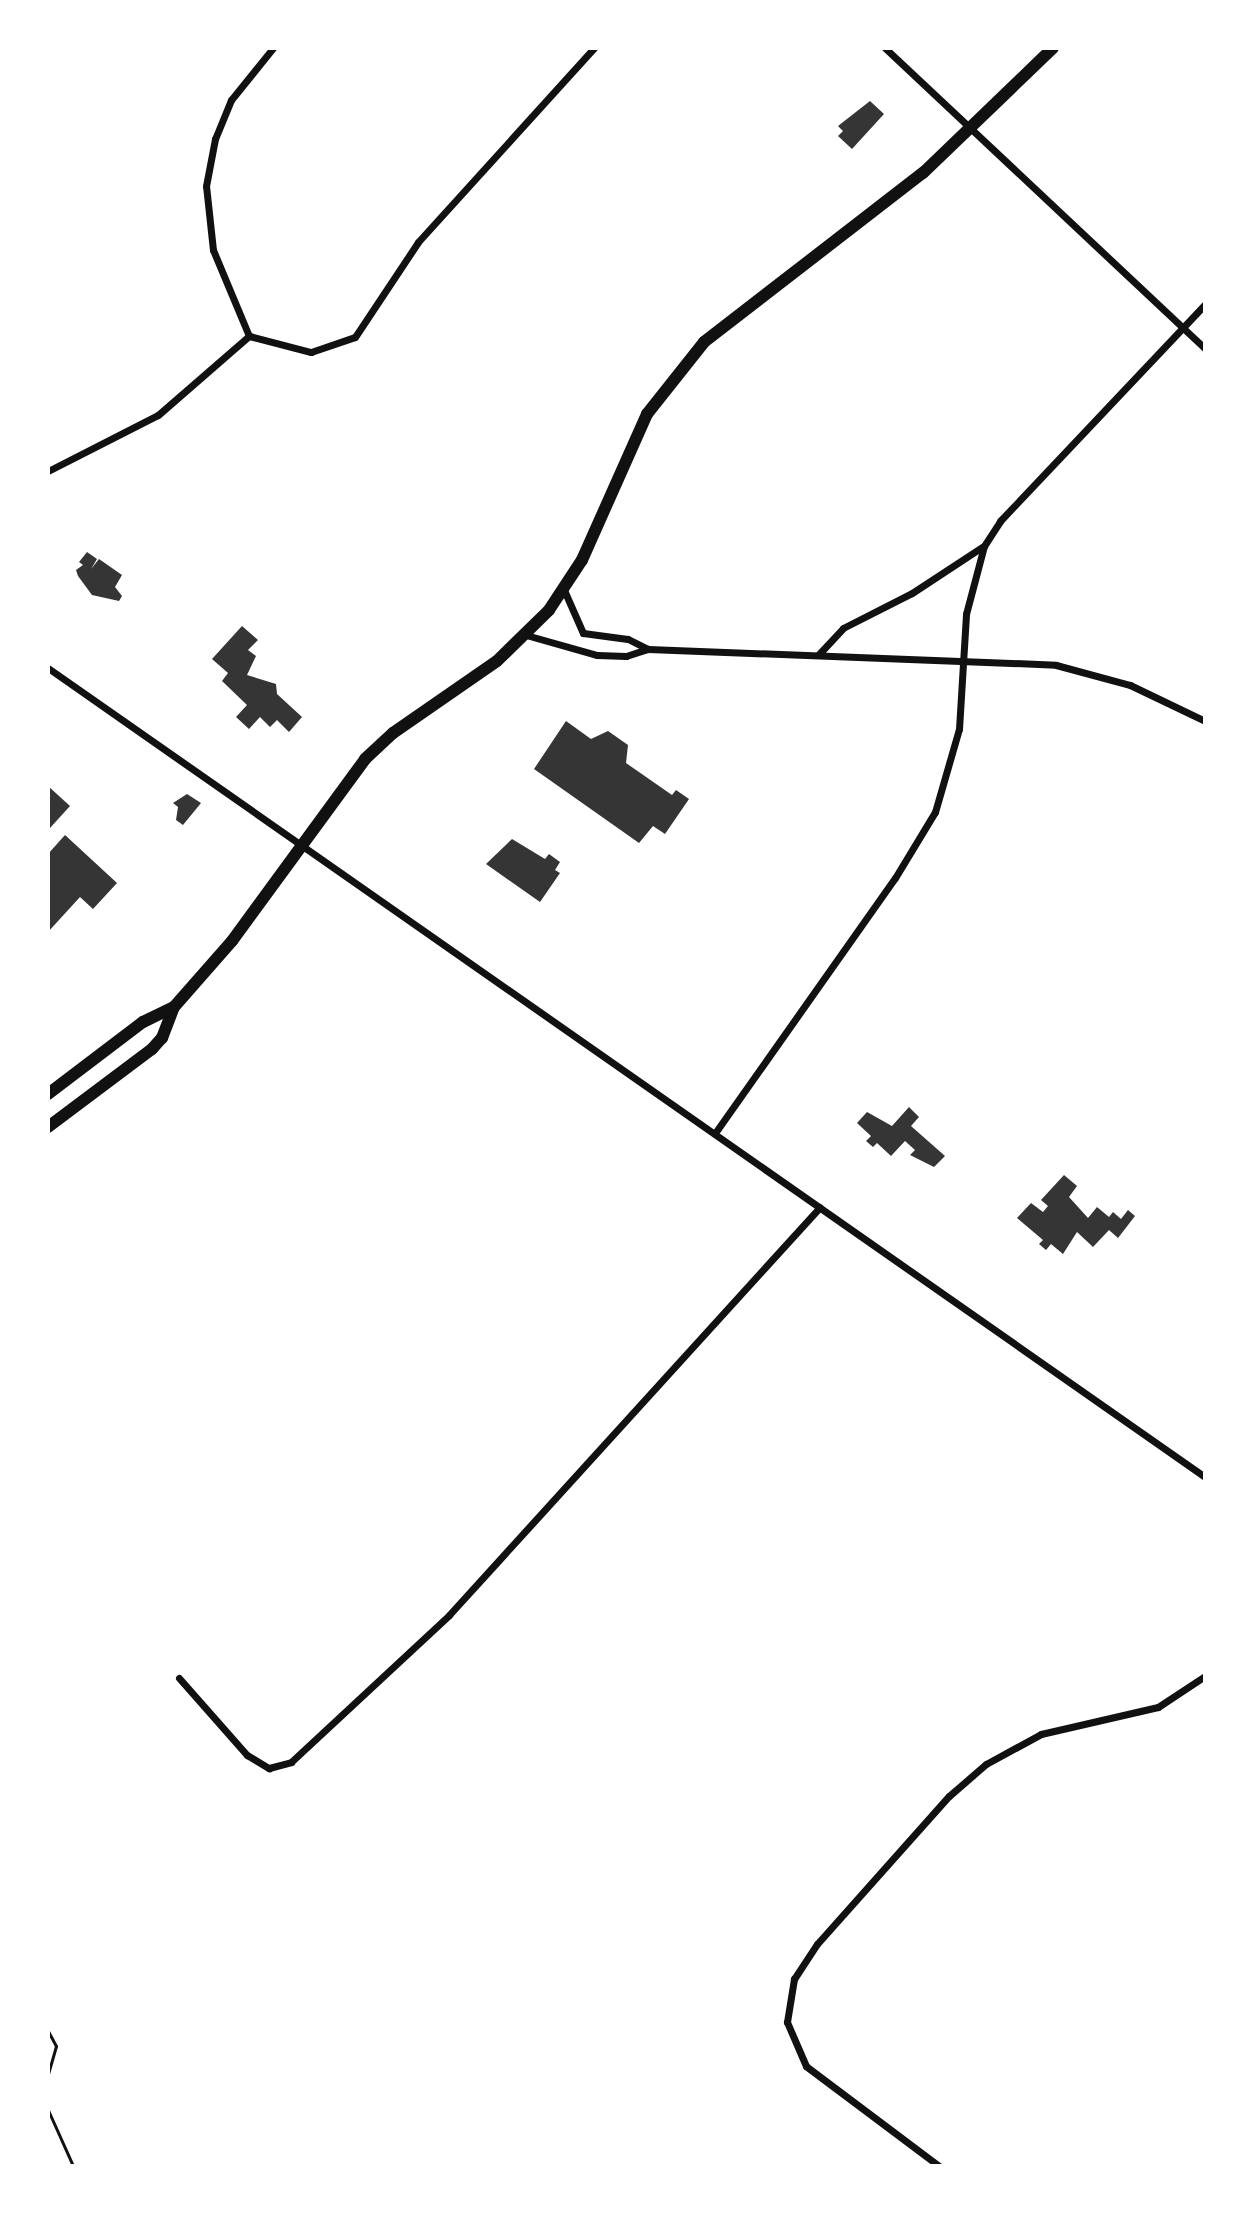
<!DOCTYPE html>
<html>
<head>
<meta charset="utf-8">
<style>
	body { margin:0 }
	#map { position:relative; width:1253px; height:2214px; overflow:hidden; background:#fff; font-family:"Roboto Condensed",sans-serif }
	div>[style] { position:absolute }
	.building>* { inset:0; background:#353535 }
	.path>* { height:3px; margin:-1.5px; padding:0 1.5px; transform-origin:1.5px; border-radius:1.5px; background:#111 }
	.minor>* { height:7px; margin:-3.5px; padding:0 3.5px; transform-origin:3.5px; border-radius:3.5px; background:#111 }
	.primary>* { height:12px; margin:-6px; padding:0 6px; transform-origin:6px; border-radius:6px; background:#111 }
	span { translate:-50% -50%; white-space:nowrap; text-align:center; line-height:1.15; -webkit-text-stroke:8px #fff; paint-order:stroke }
	.frame { position:absolute; inset:0; border:50px solid #fff; pointer-events:none }
</style>
</head>
<body>
<div id="map">
	<div class="building">
		<div style="clip-path:polygon(870px 101px,884px 114px,852px 149px,838px 136px,843px 131px,838px 126px)"></div>
		<div style="clip-path:polygon(87px 552px,97px 559px,91px 569px,99px 559px,122px 575px,115px 587px,122px 596px,119px 601px,92px 595px,78px 576px,76px 570px,83px 565px,79px 562px)"></div>
		<div style="clip-path:polygon(242px 626px,258px 640px,248px 650px,256px 656px,247px 675px,276px 684px,277px 694px,302px 717px,289px 732px,277px 720px,270px 727px,260px 717px,249px 729px,236px 717px,247px 705px,222px 681px,228px 673px,212px 659px)"></div>
		<div style="clip-path:polygon(566px 721px,591px 739px,608px 731px,628px 745px,626px 763px,672px 795px,676px 790px,689px 799px,665px 834px,653px 826px,639px 843px,534px 769px)"></div>
		<div style="clip-path:polygon(48px 786px,70px 806px,50px 828px,48px 826px)"></div>
		<div style="clip-path:polygon(187px 794px,201px 803px,183px 825px,176px 820px,178px 807px,173px 803px)"></div>
		<div style="clip-path:polygon(65px 835px,117px 883px,93px 909px,80px 897px,48px 932px,48px 854px)"></div>
		<div style="clip-path:polygon(512px 839px,545px 859px,549px 854px,560px 862px,555px 870px,560px 873px,540px 902px,486px 864px)"></div>
		<div style="clip-path:polygon(909px 1107px,919px 1117px,911px 1126px,945px 1156px,934px 1167px,910px 1155px,915px 1150px,905px 1141px,891px 1156px,877px 1143px,873px 1147px,866px 1141px,871px 1136px,857px 1123px,867px 1112px,892px 1126px)"></div>
		<div style="clip-path:polygon(1064px 1175px,1077px 1186px,1069px 1197px,1088px 1218px,1097px 1207px,1109px 1217px,1113px 1212px,1121px 1219px,1128px 1210px,1135px 1216px,1118px 1238px,1109px 1230px,1093px 1247px,1077px 1232px,1063px 1254px,1051px 1244px,1046px 1250px,1039px 1244px,1043px 1240px,1017px 1218px,1031px 1203px,1043px 1212px,1048px 1206px,1041px 1200px)"></div>
	</div>
	<div class="path">
		<div style="left:48px;top:2031px;width:17px;rotate:62deg"></div>
		<div style="left:56px;top:2046px;width:29px;rotate:106deg"></div>
		<div style="left:48px;top:2110px;width:61px;rotate:65.9deg"></div>
	</div>
	<div class="minor">
		<div style="left:885px;top:48px;width:439px;rotate:43.2deg"></div>
		<div style="left:249px;top:336px;width:64px;rotate:14.5deg"></div>
		<div style="left:311px;top:352px;width:46px;rotate:-18.8deg"></div>
		<div style="left:355px;top:337px;width:114px;rotate:-56.4deg"></div>
		<div style="left:418px;top:242px;width:262px;rotate:-47.8deg"></div>
		<div style="left:249px;top:336px;width:93px;rotate:-112.7deg"></div>
		<div style="left:213px;top:250px;width:64px;rotate:-96.2deg"></div>
		<div style="left:206px;top:186px;width:48px;rotate:-79.2deg"></div>
		<div style="left:215px;top:139px;width:42px;rotate:-67.7deg"></div>
		<div style="left:231px;top:100px;width:67px;rotate:-51.1deg"></div>
		<div style="left:48px;top:471px;width:123px;rotate:-27deg"></div>
		<div style="left:158px;top:415px;width:121px;rotate:-41deg"></div>
		<div style="left:564px;top:590px;width:47px;rotate:66.2deg"></div>
		<div style="left:583px;top:633px;width:45px;rotate:7.6deg"></div>
		<div style="left:628px;top:639px;width:22px;rotate:27deg"></div>
		<div style="left:526px;top:635px;width:74px;rotate:15.7deg"></div>
		<div style="left:597px;top:655px;width:29px;rotate:2deg"></div>
		<div style="left:626px;top:656px;width:23px;rotate:-18deg"></div>
		<div style="left:648px;top:649px;width:408px;rotate:2.2deg"></div>
		<div style="left:1056px;top:665px;width:77px;rotate:15.1deg"></div>
		<div style="left:1130px;top:685px;width:83px;rotate:25.6deg"></div>
		<div style="left:819px;top:654px;width:35px;rotate:-47deg"></div>
		<div style="left:843px;top:628px;width:77px;rotate:-26.9deg"></div>
		<div style="left:912px;top:593px;width:84px;rotate:-33.3deg"></div>
		<div style="left:48px;top:668px;width:1412px;rotate:34.96deg"></div>
		<div style="left:715px;top:1133px;width:312px;rotate:-54.8deg"></div>
		<div style="left:895px;top:878px;width:77px;rotate:-58.8deg"></div>
		<div style="left:935px;top:812px;width:86px;rotate:-73.9deg"></div>
		<div style="left:959px;top:729px;width:115px;rotate:-86.5deg"></div>
		<div style="left:966px;top:614px;width:70px;rotate:-75.2deg"></div>
		<div style="left:984px;top:546px;width:30px;rotate:-57deg"></div>
		<div style="left:1000px;top:521px;width:299px;rotate:-46.6deg"></div>
		<div style="left:179px;top:1678px;width:103px;rotate:48.6deg"></div>
		<div style="left:247px;top:1755px;width:26px;rotate:31deg"></div>
		<div style="left:269px;top:1768px;width:23px;rotate:-15deg"></div>
		<div style="left:291px;top:1762px;width:216px;rotate:-42.9deg"></div>
		<div style="left:449px;top:1615px;width:551px;rotate:-47.72deg"></div>
		<div style="left:939px;top:2166px;width:166px;rotate:-143.1deg"></div>
		<div style="left:806px;top:2066px;width:48px;rotate:-113.4deg"></div>
		<div style="left:787px;top:2022px;width:44px;rotate:-80.8deg"></div>
		<div style="left:794px;top:1979px;width:42px;rotate:-56.7deg"></div>
		<div style="left:817px;top:1944px;width:198px;rotate:-48.3deg"></div>
		<div style="left:949px;top:1796px;width:49px;rotate:-40.9deg"></div>
		<div style="left:986px;top:1764px;width:63px;rotate:-28.6deg"></div>
		<div style="left:1041px;top:1734px;width:120px;rotate:-13deg"></div>
		<div style="left:1158px;top:1707px;width:56px;rotate:-33.4deg"></div>
	</div>
	<div class="primary">
		<div style="left:48px;top:1094px;width:119px;rotate:-37.2deg"></div>
		<div style="left:143px;top:1022px;width:34px;rotate:-26deg"></div>
		<div style="left:174px;top:1007px;width:88px;rotate:-48.7deg"></div>
		<div style="left:232px;top:941px;width:225px;rotate:-53.8deg"></div>
		<div style="left:365px;top:759px;width:38px;rotate:-43deg"></div>
		<div style="left:393px;top:733px;width:126px;rotate:-34.7deg"></div>
		<div style="left:497px;top:661px;width:73px;rotate:-44.4deg"></div>
		<div style="left:549px;top:610px;width:60px;rotate:-56.6deg"></div>
		<div style="left:582px;top:560px;width:160px;rotate:-66deg"></div>
		<div style="left:647px;top:414px;width:92px;rotate:-51.6deg"></div>
		<div style="left:704px;top:342px;width:277px;rotate:-37.7deg"></div>
		<div style="left:923px;top:173px;width:180px;rotate:-43.9deg"></div>
		<div style="left:48px;top:1127px;width:130px;rotate:-36.9deg"></div>
		<div style="left:152px;top:1049px;width:15px;rotate:-48deg"></div>
		<div style="left:162px;top:1038px;width:33px;rotate:-69deg"></div>
	</div>
	<div class="frame"></div>
</div>
</body>
</html>
